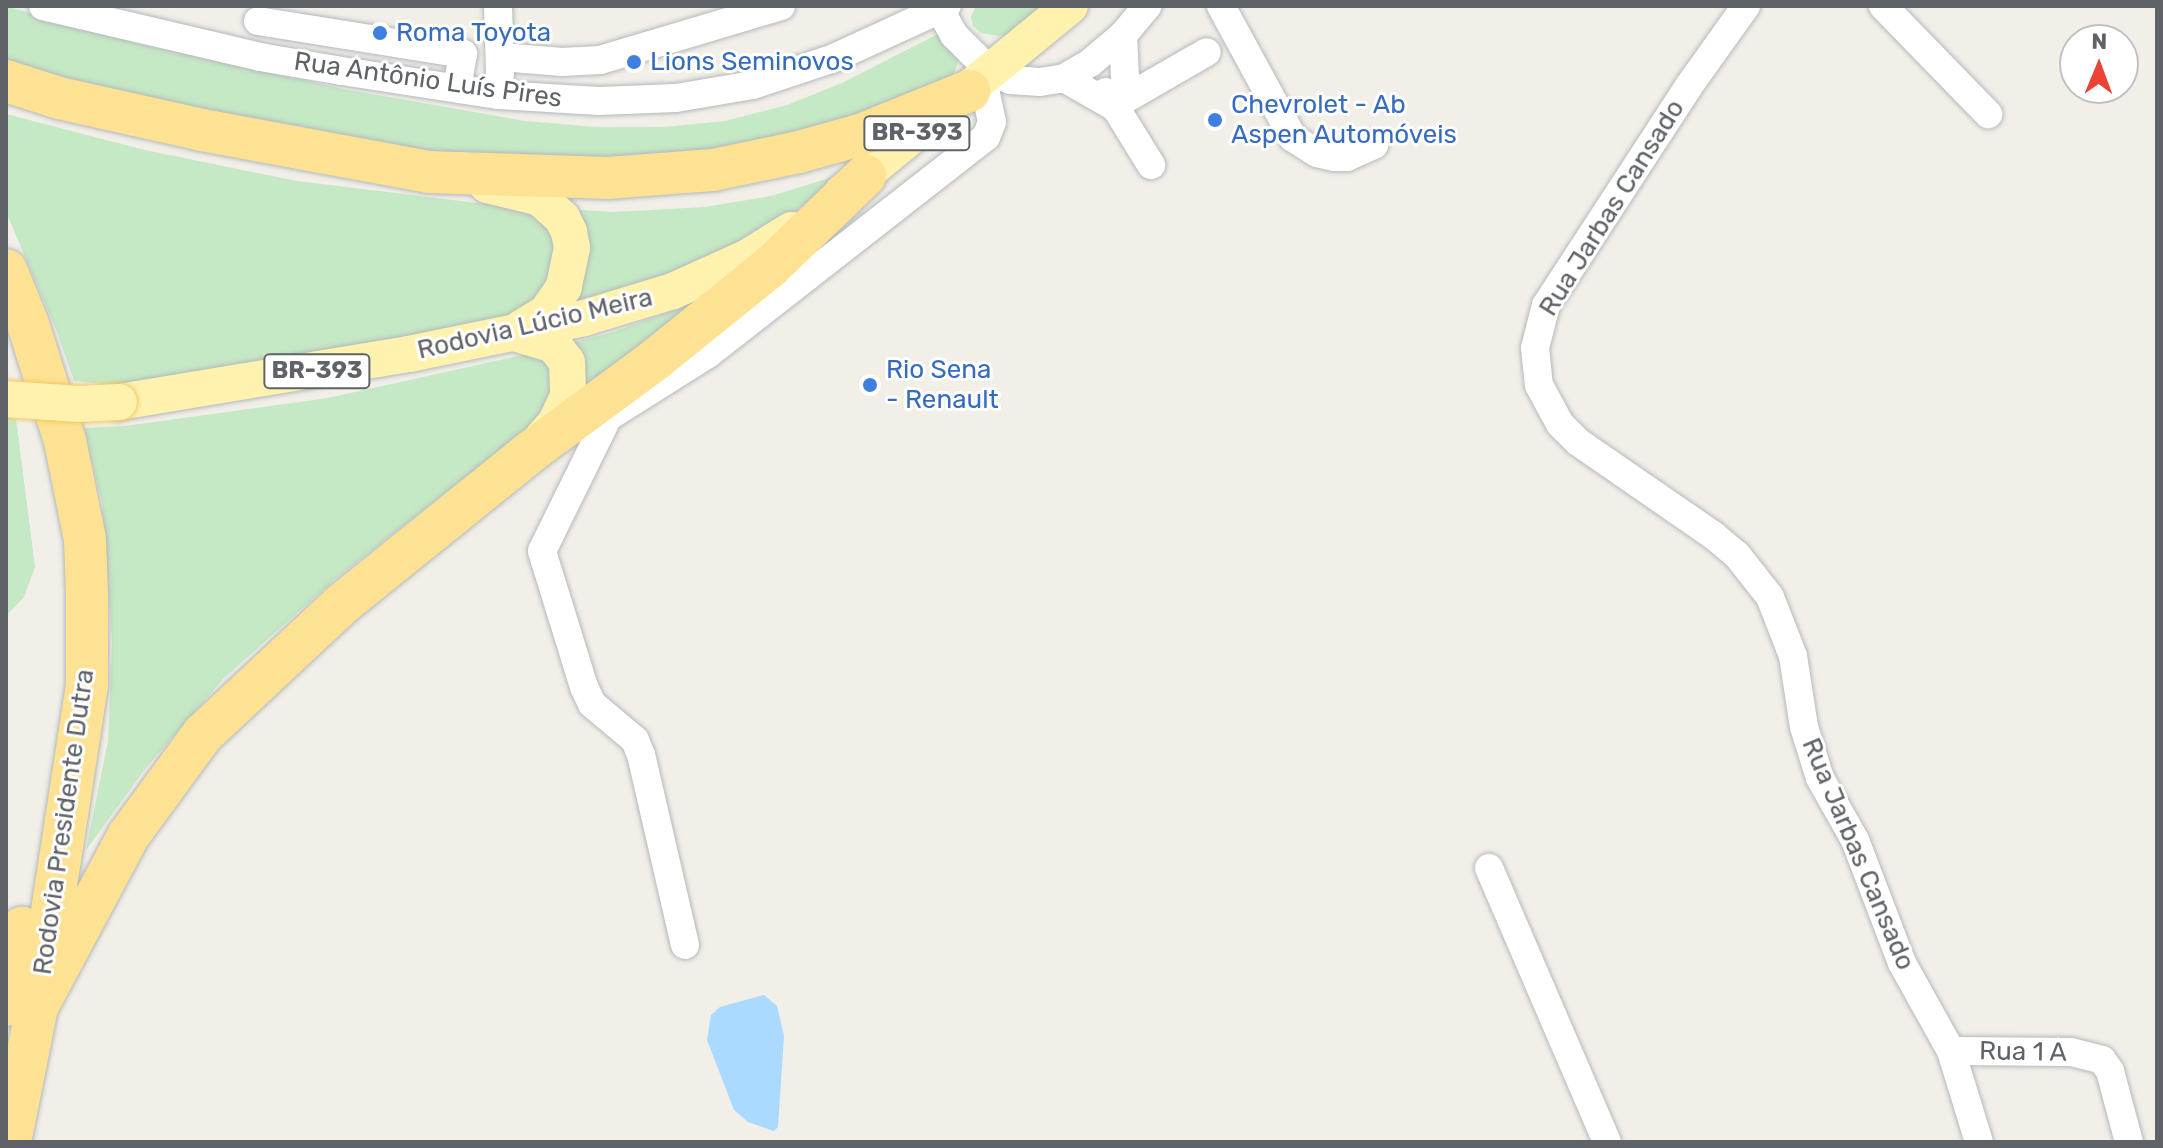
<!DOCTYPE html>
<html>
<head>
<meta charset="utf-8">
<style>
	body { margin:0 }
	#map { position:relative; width:2163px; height:1148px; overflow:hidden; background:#f1efe8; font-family:Rubik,sans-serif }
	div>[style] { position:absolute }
	.green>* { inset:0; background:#c5e8c5 }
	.water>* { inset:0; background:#aadaff }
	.roads { filter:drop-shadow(0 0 2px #b5b8bc) drop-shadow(0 0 2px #b5b8bc) }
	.minor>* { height:28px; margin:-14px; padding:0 14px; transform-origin:14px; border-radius:14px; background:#fff }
	.major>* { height:36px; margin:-18px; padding:0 18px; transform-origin:18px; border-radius:18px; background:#fff2af }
	.highway>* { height:42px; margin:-21px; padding:0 21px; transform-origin:21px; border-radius:21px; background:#fde293 }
	.bridges { filter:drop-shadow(0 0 2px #f2c960) drop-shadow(0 0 2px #f2c960) }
	.major-bridge>* { height:36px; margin:-18px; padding:0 18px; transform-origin:18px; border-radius:18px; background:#fff2af }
	.dots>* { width:22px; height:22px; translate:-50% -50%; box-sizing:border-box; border:4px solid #fff; border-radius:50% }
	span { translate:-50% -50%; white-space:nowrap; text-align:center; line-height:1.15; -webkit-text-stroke:6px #fff; paint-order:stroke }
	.shield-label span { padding:2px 6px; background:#fff; border:2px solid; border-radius:6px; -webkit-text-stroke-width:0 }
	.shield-label { font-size:24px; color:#5f6368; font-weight:700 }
	.shop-label { font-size:26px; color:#366cbe }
	.left { translate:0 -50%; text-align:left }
	.street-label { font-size:26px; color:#5f6368 }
	.frame { position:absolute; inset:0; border:8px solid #5f6368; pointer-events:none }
	.north { position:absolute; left:2059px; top:24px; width:80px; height:80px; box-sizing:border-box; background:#fff; border:2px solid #bfc1c3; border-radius:50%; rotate:1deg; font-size:22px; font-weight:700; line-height:32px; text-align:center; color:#5f6368 }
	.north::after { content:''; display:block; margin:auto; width:28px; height:36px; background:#ea4335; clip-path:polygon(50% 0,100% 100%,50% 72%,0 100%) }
</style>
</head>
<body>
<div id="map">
	<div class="green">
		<div style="clip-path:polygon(6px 6px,139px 44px,343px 89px,525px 121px,596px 127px,664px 127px,725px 121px,787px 105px,842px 83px,938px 34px,959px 54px,959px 60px,953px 76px,913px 101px,687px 165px,392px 151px,6px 69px)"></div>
		<div style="clip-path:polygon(976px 6px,1052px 6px,1009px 35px,999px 36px,981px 33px,973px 26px,971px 17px)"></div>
		<div style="clip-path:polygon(6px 114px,145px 150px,297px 181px,527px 209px,552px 231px,557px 277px,513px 319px,115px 385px,74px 381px,56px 329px,6px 212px)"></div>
		<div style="clip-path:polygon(846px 173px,790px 215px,692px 267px,563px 307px,564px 209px,613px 212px,705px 207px,771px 196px)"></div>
		<div style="clip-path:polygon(701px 301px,609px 371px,568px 418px,563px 345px,610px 333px)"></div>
		<div style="clip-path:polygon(527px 354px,551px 361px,558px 404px,333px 581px,224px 678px,145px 769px,86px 850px,108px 741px,112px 643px,102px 503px,84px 428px,125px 426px,328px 398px)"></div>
		<div style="clip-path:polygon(6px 417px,16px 419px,35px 567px,24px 597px,6px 616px)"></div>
	</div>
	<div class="water">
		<div style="clip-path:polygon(764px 995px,777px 1006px,784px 1036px,778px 1127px,774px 1131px,748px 1122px,734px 1110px,707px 1040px,711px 1015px,720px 1007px)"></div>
	</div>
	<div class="roads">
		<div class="minor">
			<div style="left:43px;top:6px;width:223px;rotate:13.2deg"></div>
			<div style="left:260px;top:57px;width:83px;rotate:9.7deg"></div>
			<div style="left:342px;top:71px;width:159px;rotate:8.7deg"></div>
			<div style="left:499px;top:95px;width:100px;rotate:3.4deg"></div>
			<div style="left:599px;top:101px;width:77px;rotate:-2.2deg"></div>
			<div style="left:676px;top:98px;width:78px;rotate:-9.6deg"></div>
			<div style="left:753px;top:85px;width:85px;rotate:-18.4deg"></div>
			<div style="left:834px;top:58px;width:124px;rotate:-24.7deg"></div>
			<div style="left:498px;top:6px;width:68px;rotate:88.3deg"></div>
			<div style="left:938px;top:6px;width:33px;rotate:61deg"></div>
			<div style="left:954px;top:35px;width:52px;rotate:45deg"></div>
			<div style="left:991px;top:72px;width:22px;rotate:22deg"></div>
			<div style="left:1011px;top:80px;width:29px;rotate:4deg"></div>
			<div style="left:1040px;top:82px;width:24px;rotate:-9deg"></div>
			<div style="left:1064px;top:78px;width:30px;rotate:-30deg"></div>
			<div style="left:1090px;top:63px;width:43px;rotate:-40.3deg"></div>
			<div style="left:1123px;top:35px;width:38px;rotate:-50deg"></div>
			<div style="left:1221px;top:6px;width:150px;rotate:61.4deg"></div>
			<div style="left:1293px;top:138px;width:28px;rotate:32deg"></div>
			<div style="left:1317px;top:153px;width:18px;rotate:13deg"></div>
			<div style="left:1335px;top:157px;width:12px"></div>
			<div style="left:1347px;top:157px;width:30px;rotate:-24deg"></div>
			<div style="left:1746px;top:6px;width:98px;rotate:125.5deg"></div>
			<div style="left:1689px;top:86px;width:262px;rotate:123.1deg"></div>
			<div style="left:1546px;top:305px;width:44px;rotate:104.3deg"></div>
			<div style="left:1535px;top:348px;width:37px;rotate:84deg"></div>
			<div style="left:1539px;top:385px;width:44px;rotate:61.7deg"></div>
			<div style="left:1560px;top:424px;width:25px;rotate:45deg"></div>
			<div style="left:1578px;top:442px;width:164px;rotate:34.6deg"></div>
			<div style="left:1713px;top:535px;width:31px;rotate:40deg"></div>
			<div style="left:1737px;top:555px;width:53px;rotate:51.8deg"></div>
			<div style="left:1770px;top:597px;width:63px;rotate:68.7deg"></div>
			<div style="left:1793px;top:656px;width:72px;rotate:81.2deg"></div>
			<div style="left:1804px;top:727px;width:53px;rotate:72.6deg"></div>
			<div style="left:1820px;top:778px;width:71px;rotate:60.6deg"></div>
			<div style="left:1855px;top:840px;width:132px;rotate:69.1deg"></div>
			<div style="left:1902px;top:963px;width:101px;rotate:60.9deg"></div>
			<div style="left:1951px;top:1051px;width:95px;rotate:72.9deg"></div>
			<div style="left:1883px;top:6px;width:151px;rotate:45.8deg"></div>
			<div style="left:258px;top:21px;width:208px;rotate:9.1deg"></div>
			<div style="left:463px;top:54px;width:35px;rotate:100deg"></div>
			<div style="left:1123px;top:35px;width:63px;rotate:87.3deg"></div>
			<div style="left:501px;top:57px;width:61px;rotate:4.7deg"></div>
			<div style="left:562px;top:62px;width:38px;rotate:-3deg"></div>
			<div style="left:600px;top:60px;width:189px;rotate:-16.6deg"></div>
			<div style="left:1064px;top:78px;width:56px;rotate:29.7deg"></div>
			<div style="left:1113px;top:106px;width:108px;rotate:-29.9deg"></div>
			<div style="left:1106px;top:92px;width:86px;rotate:58.3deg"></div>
			<div style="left:1489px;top:868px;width:298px;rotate:66.7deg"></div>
			<div style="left:685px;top:945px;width:195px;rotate:-103deg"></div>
			<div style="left:641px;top:755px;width:16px;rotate:-112deg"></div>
			<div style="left:635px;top:740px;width:56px;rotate:-140.1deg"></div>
			<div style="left:592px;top:704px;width:19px;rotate:-115deg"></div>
			<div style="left:584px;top:687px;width:142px;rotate:-107.2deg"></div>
			<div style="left:542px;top:551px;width:149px;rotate:-63.8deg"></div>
			<div style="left:608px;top:417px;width:118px;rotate:-32.2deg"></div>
			<div style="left:708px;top:354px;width:353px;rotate:-38deg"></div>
			<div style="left:986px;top:137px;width:16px;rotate:-68deg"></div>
			<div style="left:992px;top:122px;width:43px;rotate:-102.1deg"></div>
			<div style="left:1951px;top:1051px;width:120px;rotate:0.5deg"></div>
			<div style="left:2071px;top:1052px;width:32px;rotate:14deg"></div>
			<div style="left:2102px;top:1060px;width:14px;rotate:54deg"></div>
			<div style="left:2110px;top:1071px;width:73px;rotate:75deg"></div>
		</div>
		<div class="major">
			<div style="left:487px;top:185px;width:55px;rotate:13.8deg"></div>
			<div style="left:540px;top:198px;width:30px;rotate:42deg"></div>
			<div style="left:562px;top:218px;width:16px;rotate:63deg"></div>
			<div style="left:569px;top:232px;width:16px;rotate:79deg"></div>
			<div style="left:572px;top:248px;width:40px;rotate:102deg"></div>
			<div style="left:564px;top:287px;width:32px;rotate:125deg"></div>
			<div style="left:546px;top:313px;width:29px;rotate:149deg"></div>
			<div style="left:842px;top:193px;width:295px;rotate:-39.4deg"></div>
			<div style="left:514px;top:333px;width:42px;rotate:16.7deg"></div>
			<div style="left:554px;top:345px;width:21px;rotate:53deg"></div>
			<div style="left:567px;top:362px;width:34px;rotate:88deg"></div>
			<div style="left:568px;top:396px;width:29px;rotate:115deg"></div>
			<div style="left:556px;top:422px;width:21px;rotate:131deg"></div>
			<div style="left:119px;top:402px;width:294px;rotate:-9.4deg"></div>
			<div style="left:409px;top:354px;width:179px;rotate:-11.6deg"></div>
			<div style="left:584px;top:318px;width:93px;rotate:-16.9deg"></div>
			<div style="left:673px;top:291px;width:82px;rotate:-24.4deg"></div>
			<div style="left:748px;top:257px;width:51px;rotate:-32.1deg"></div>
		</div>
		<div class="highway">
			<div style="left:6px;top:81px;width:56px;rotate:17.8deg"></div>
			<div style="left:59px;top:98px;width:147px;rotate:12.6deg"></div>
			<div style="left:202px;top:130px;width:230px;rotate:10.5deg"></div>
			<div style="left:428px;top:172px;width:180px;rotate:1.9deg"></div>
			<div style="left:608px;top:178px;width:105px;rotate:-4.4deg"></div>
			<div style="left:713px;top:170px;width:88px;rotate:-11.8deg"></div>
			<div style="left:799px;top:152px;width:63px;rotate:-15.6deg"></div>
			<div style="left:860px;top:135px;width:118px;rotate:-22deg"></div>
			<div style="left:6px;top:270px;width:58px;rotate:67.8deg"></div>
			<div style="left:28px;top:324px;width:123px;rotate:72.5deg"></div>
			<div style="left:65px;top:441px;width:100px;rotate:78.5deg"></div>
			<div style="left:85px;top:539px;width:55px;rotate:87.9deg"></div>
			<div style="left:87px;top:594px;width:91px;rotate:90deg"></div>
			<div style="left:87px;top:685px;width:326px;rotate:98.8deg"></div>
			<div style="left:37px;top:1007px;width:138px;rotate:101.3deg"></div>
			<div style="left:6px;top:1005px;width:79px;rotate:-78.3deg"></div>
			<div style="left:37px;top:1007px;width:195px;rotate:-61.9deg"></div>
			<div style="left:129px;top:835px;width:125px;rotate:-53.8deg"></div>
			<div style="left:203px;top:734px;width:190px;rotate:-43.1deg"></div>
			<div style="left:342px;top:604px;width:240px;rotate:-38.9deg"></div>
			<div style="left:529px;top:453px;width:158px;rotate:-36.5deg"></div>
			<div style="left:656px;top:359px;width:146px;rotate:-38.9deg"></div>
			<div style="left:770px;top:267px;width:132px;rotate:-43.8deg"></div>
		</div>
	</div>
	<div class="bridges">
		<div class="major-bridge">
			<div style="left:6px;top:399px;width:73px;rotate:3.9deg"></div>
			<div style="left:79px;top:404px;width:40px;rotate:-2.9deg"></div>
		</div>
	</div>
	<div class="dots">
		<div style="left:380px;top:33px;background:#3f7fe0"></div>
		<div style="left:634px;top:62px;background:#3f7fe0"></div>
		<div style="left:1215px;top:120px;background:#3f7fe0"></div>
		<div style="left:870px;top:385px;background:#3f7fe0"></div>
	</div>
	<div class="shield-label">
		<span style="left:917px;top:133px">BR-393</span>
		<span style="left:317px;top:371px">BR-393</span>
	</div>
	<div class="shop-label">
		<span class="left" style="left:396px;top:33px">Roma Toyota</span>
		<span class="left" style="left:650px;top:62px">Lions Seminovos</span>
		<span class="left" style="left:1231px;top:120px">Chevrolet - Ab<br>Aspen Automóveis</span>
		<span class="left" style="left:886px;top:385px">Rio Sena<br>- Renault</span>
	</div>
	<div class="street-label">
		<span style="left:428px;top:80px;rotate:8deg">Rua Antônio Luís Pires</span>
		<span style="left:1612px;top:208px;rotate:-58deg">Rua Jarbas Cansado</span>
		<span style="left:535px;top:324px;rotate:-13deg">Rodovia Lúcio Meira</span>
		<span style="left:64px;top:822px;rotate:-82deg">Rodovia Presidente Dutra</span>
		<span style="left:1858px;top:854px;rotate:67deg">Rua Jarbas Cansado</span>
		<span style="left:2023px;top:1052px;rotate:1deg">Rua 1 A</span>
	</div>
	<div class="frame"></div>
	<div class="north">N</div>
</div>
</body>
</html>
